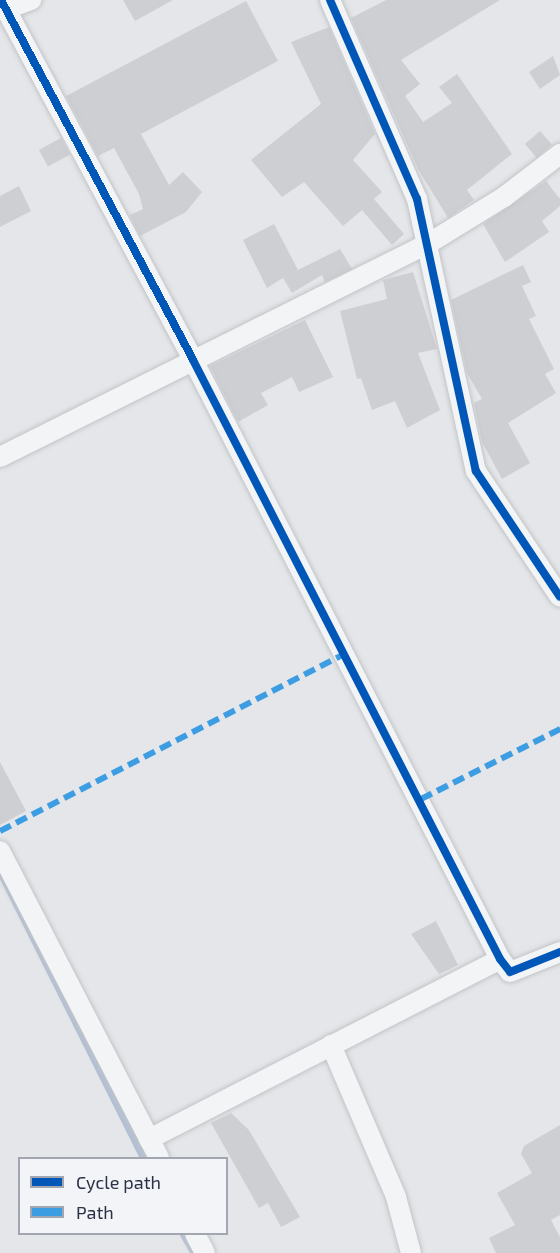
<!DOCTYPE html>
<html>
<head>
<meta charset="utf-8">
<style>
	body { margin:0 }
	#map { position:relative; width:560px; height:1253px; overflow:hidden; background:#e4e6e9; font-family:"Exo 2",sans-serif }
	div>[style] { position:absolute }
	.stream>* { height:7px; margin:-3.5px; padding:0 3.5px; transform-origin:3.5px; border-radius:3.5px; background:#b2c0d5 }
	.building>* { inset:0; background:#cecfd3; transform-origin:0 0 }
	.roads { filter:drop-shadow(0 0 2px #c2c4c7) drop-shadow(0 0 2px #c2c4c7) }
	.street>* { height:20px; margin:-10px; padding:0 10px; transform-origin:10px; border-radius:10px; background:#f3f4f6 }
	.quiet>* { height:6px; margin-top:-3px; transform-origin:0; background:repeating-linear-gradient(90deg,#3d9de3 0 12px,transparent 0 18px) }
	.cycleway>* { height:8px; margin:-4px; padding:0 4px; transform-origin:4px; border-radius:4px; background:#0057b8 }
	span { translate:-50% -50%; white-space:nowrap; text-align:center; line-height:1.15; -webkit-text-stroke:5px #f2f4f8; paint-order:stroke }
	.legend { position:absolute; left:18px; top:1157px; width:210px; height:78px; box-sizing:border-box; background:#f2f4f8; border:2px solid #a2a6b0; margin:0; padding:8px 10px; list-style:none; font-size:18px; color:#2a3144 }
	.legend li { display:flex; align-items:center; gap:12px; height:30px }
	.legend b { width:30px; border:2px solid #a2a6b0 }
</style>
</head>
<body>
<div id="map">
	<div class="stream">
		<div style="left:0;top:872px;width:320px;rotate:63.4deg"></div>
		<div style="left:183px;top:1234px;width:22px;rotate:60deg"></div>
	</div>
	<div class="building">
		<div style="clip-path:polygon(123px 0,173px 0,135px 21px)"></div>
		<div style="clip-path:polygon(386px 0,500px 0,401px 60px,420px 84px,405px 96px,423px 122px,452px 103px,439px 87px,457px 74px,512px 154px,467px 190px,474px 200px,448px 218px,418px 169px,351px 18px)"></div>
		<div style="clip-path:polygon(246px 1px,278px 61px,141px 134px,169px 185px,183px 172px,202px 192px,186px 212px,140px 236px,130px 215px,143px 209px,139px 194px,114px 148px,98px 156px,66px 96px)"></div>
		<div style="clip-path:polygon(329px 27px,375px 134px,353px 160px,382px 192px,374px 199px,404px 234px,392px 245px,362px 210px,343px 226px,304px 182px,282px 197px,251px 160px,321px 104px,291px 42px)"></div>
		<div style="clip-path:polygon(553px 56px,560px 75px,540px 89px,529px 72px)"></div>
		<div style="left:540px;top:131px;width:18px;height:20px;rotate:49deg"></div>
		<div style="left:61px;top:138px;width:19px;height:25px;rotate:62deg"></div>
		<div style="clip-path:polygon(546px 181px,560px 199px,560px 206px,542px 221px,549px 232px,505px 262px,483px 224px)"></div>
		<div style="clip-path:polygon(19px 186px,31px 211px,0 227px,0 196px)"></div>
		<div style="clip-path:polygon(274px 224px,298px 270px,340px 249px,352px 269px,325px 282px,322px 275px,292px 293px,283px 278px,267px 288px,243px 240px)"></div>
		<div style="clip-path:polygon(523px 265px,531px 282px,522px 286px,536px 316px,529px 319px,554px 369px,545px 374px,556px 393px,508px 423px,530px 463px,502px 479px,482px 442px,474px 403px,482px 399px,467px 373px,451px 300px)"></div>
		<div style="clip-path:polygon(413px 272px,437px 349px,418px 353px,440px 410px,407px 428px,395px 401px,372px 410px,361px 378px,357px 379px,340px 311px,387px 299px,383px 280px)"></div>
		<div style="clip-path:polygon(305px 320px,333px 377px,299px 392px,292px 377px,261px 393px,268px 405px,238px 422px,210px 366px)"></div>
		<div style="clip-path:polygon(0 762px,26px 811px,0 825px)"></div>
		<div style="clip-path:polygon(436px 921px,458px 965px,439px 974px,411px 934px)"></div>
		<div style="clip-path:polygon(231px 1113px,249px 1130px,300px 1217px,281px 1227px,268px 1203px,259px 1208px,211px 1123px)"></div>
		<div style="clip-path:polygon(560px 1125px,560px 1215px,551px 1220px,560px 1237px,560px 1253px,496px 1253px,489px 1238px,515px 1225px,497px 1193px,532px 1173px,521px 1154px,524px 1146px)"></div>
	</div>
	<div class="roads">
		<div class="street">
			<div style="left:1px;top:0;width:408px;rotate:61.9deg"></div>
			<div style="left:193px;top:360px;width:673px;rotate:62.86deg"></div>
			<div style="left:500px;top:959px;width:16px;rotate:52deg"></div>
			<div style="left:510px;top:972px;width:54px;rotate:-21.8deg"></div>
			<div style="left:330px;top:0;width:217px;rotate:66.4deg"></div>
			<div style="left:417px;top:199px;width:278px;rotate:77.8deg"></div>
			<div style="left:476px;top:471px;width:151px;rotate:56.3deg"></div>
			<div style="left:6px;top:9px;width:27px;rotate:-20deg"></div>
			<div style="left:0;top:457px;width:476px;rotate:-26.5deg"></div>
			<div style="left:426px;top:245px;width:92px;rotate:-31.6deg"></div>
			<div style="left:504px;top:197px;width:71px;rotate:-37.5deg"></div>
			<div style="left:0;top:851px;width:346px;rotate:62.6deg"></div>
			<div style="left:331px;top:1045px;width:165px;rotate:66.8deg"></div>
			<div style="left:396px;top:1197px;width:58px;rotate:75deg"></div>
			<div style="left:149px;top:1139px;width:394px;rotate:-27.1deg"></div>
			<div style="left:195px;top:1234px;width:21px;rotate:62deg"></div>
		</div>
	</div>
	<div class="quiet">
		<div style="left:421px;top:799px;width:156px;rotate:-26.7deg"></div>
		<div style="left:0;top:831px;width:388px;rotate:-27.2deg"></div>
	</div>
	<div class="cycleway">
		<div style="left:1px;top:0;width:408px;rotate:61.9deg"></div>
		<div style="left:193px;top:360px;width:673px;rotate:62.86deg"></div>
		<div style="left:500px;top:959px;width:16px;rotate:52deg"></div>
		<div style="left:510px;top:972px;width:54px;rotate:-21.8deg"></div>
		<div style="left:330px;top:0;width:217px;rotate:66.4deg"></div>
		<div style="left:417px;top:199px;width:278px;rotate:77.8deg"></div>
		<div style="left:476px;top:471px;width:151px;rotate:56.3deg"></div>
	</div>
	<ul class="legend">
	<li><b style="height:8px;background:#0057b8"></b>Cycle path</li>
	<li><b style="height:8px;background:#3d9de3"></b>Path</li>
	</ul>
</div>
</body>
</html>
